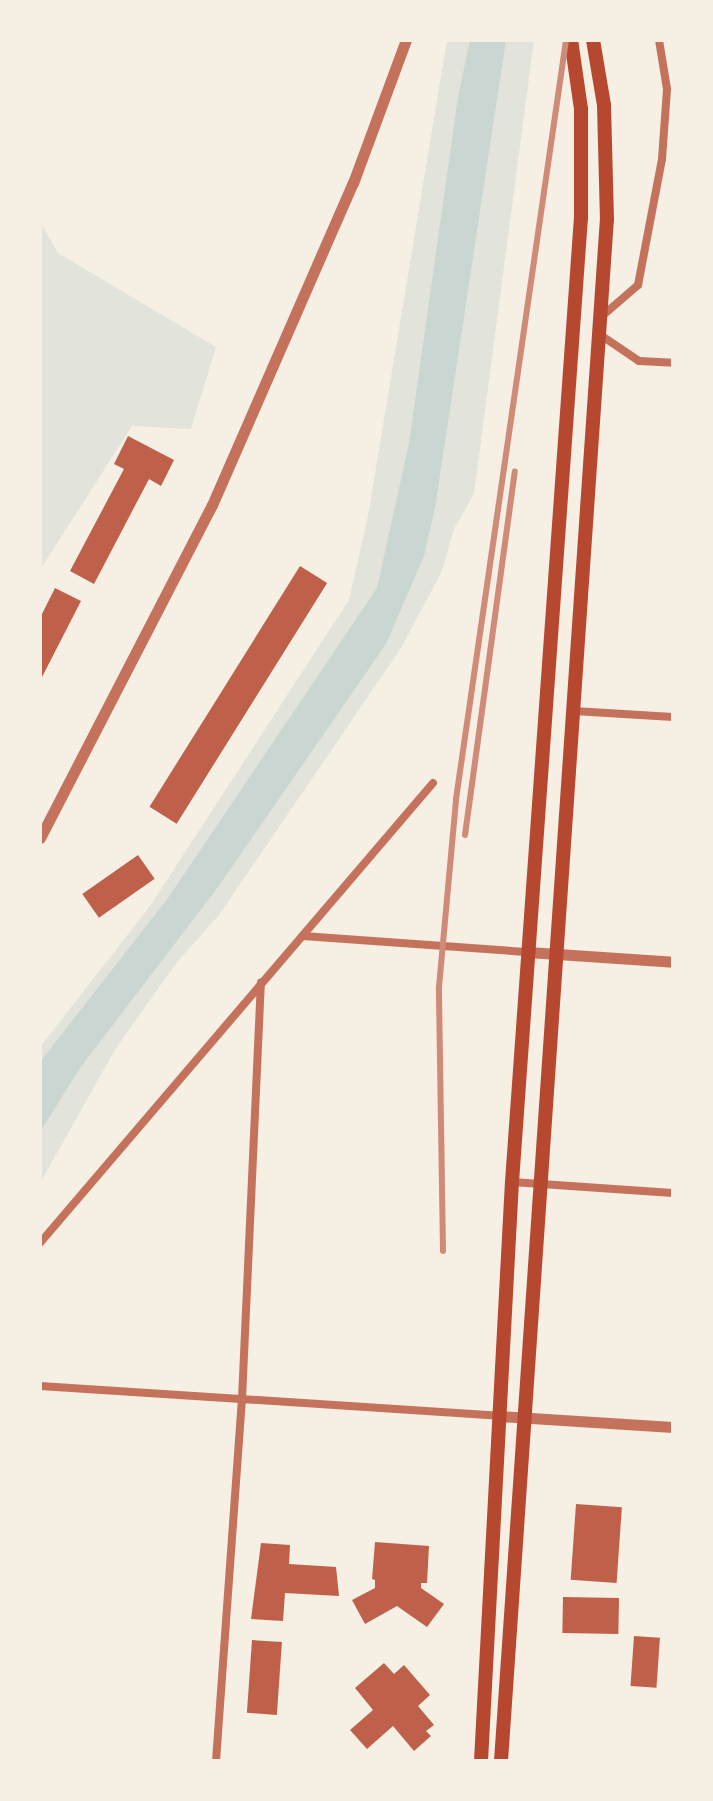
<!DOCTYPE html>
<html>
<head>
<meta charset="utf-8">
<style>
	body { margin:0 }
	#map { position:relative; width:713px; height:1801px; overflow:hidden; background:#f6efe4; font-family:"Times New Roman",serif }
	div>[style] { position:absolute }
	.green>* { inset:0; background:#e2e4dc }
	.water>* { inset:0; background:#c9d6d2 }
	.building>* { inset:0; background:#bf614a; transform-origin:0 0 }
	.minor>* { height:8px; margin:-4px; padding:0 4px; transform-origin:4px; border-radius:4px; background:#c5725c }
	.tertiary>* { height:11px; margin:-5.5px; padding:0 5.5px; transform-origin:5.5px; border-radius:5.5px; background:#c5725c }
	.primary>* { height:14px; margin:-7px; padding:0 7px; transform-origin:7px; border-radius:7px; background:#b5482f }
	.rail>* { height:6px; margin:-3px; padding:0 3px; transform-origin:3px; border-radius:3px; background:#cf8b77 }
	span { translate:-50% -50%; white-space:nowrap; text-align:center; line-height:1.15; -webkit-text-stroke:8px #f6efe4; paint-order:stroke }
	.frame { position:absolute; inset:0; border:42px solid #f6efe4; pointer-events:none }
</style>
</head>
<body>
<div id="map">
	<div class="green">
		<div style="clip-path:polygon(447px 40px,534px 40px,474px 494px,454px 529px,442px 571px,401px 648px,219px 915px,177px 962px,116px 1048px,40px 1183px,40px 1047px,150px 906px,349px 600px,368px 516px)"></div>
		<div style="clip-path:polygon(40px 222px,58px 253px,216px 347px,191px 429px,132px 426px,40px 570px)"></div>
	</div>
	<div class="water">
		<div style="clip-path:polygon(470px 40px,506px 40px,435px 508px,424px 556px,386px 644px,218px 887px,80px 1068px,40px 1132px,40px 1062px,168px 898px,377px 588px,409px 443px,458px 97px)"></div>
	</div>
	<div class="building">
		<div style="clip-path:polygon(128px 436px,174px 460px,161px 486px,149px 479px,94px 584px,70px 571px,124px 469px,114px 464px)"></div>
		<div style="left:300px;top:566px;width:32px;height:284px;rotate:32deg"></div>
		<div style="clip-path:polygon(55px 588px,81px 601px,40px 681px,40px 618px)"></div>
		<div style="left:138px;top:855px;width:29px;height:68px;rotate:55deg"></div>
		<div style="left:576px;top:1504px;width:46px;height:76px;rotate:4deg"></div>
		<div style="clip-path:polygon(375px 1542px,429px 1546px,427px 1583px,421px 1583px,421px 1588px,444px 1604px,427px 1627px,397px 1606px,365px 1624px,352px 1600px,375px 1588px,375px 1580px,372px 1579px)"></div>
		<div style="clip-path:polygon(261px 1543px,290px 1545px,289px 1564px,336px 1567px,339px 1596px,285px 1593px,283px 1621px,251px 1619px)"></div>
		<div style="left:563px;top:1597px;width:56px;height:36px;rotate:1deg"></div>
		<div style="left:634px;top:1636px;width:26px;height:50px;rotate:4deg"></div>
		<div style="left:252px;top:1640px;width:30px;height:73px;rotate:4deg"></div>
		<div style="clip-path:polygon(384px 1663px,394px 1674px,404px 1665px,430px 1695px,418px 1706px,434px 1725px,426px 1731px,431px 1736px,414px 1751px,393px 1726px,367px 1749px,350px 1730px,373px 1710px,355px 1688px)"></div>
	</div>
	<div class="minor">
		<div style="left:601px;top:317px;width:49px;rotate:-40.9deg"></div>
		<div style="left:638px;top:285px;width:128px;rotate:-79.2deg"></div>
		<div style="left:662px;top:159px;width:70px;rotate:-85.9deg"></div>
		<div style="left:667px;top:89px;width:50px;rotate:-99.3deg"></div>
		<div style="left:599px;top:334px;width:48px;rotate:34deg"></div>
		<div style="left:639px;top:361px;width:34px;rotate:3deg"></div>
		<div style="left:574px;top:711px;width:99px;rotate:3.5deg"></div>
		<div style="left:303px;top:936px;width:226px;rotate:4.1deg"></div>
		<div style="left:512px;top:1182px;width:161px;rotate:3.9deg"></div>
		<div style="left:40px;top:1243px;width:605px;rotate:-49.49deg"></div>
		<div style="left:40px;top:1386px;width:460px;rotate:3.7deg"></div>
		<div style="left:216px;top:1761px;width:363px;rotate:-85.9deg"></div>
		<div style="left:242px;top:1399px;width:417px;rotate:-87.4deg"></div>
	</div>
	<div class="tertiary">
		<div style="left:40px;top:838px;width:375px;rotate:-62.7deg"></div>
		<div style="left:212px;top:505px;width:352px;rotate:-66.4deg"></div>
		<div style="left:353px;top:183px;width:153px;rotate:-69.7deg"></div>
		<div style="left:528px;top:952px;width:145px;rotate:3.9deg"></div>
		<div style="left:499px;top:1416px;width:174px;rotate:3.6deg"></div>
	</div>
	<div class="primary">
		<div style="left:481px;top:1761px;width:580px;rotate:-86.94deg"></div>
		<div style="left:512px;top:1182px;width:966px;rotate:-85.91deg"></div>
		<div style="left:581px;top:218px;width:109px;rotate:-90deg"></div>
		<div style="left:581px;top:109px;width:70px;rotate:-98.2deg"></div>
		<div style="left:501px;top:1761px;width:1545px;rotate:-86.07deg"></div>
		<div style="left:607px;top:220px;width:115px;rotate:-91.5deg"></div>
		<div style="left:604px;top:105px;width:66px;rotate:-99.6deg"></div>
	</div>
	<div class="rail">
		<div style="left:465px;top:835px;width:367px;rotate:-82.2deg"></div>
		<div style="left:443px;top:1251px;width:264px;rotate:-90.9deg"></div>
		<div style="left:439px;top:987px;width:189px;rotate:-84.8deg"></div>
		<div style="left:456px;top:799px;width:767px;rotate:-81.75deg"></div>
	</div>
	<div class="frame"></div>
</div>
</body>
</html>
